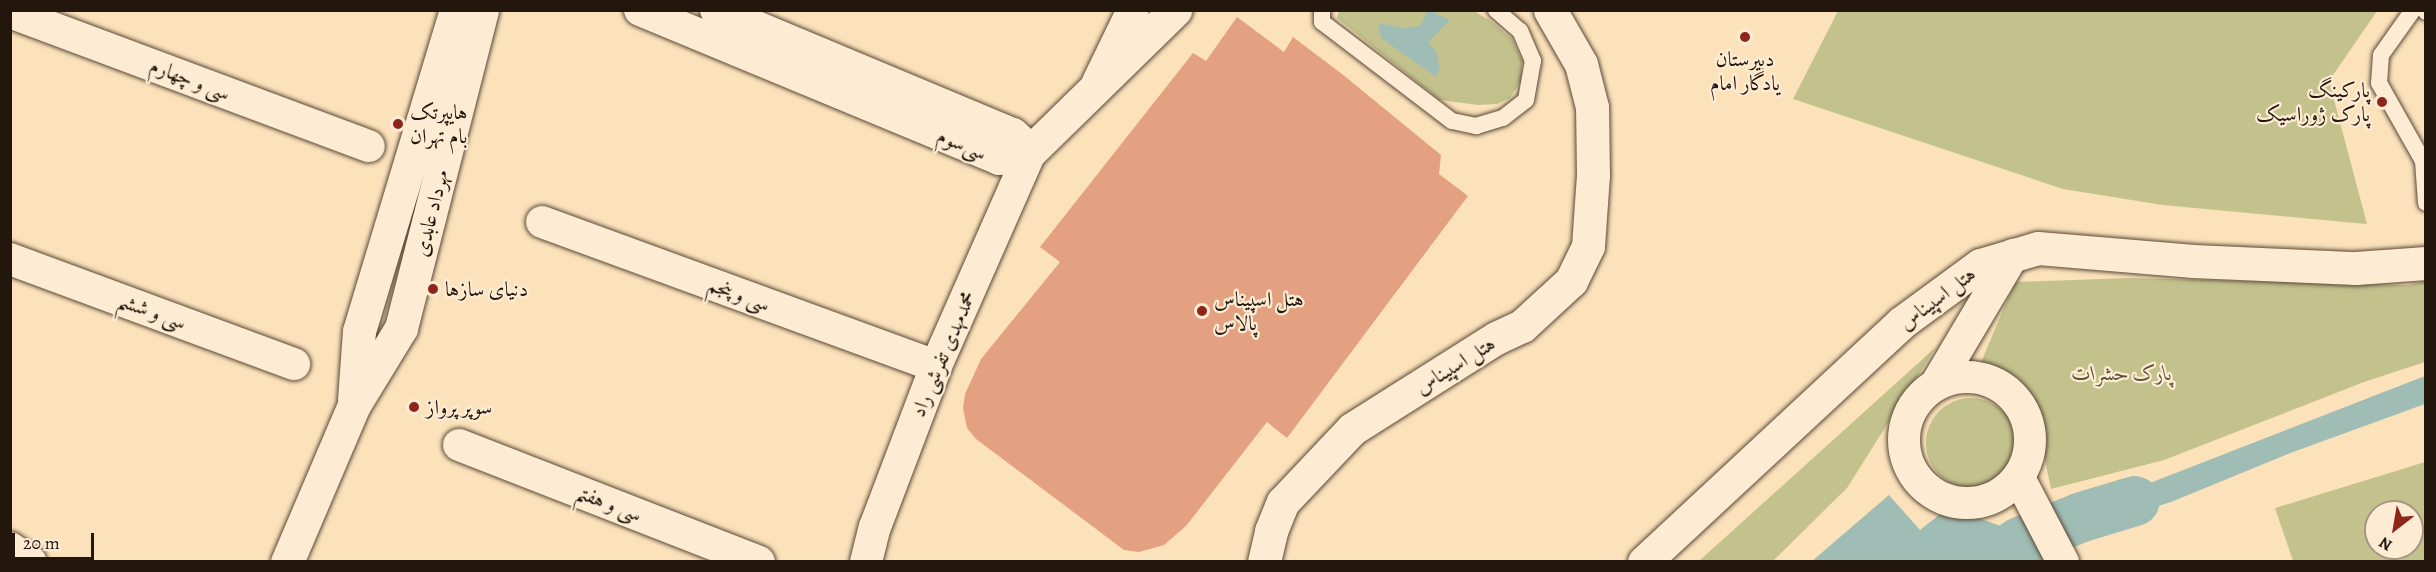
<!DOCTYPE html>
<html>
<head>
<meta charset="utf-8">
<style>
	body { margin:0 }
	#map { position:relative; width:2436px; height:572px; overflow:hidden; background:#fce2bb; font-family:Alegreya,Amiri,serif }
	div>[style] { position:absolute }
	.green>* { inset:0; background:#c3c28d }
	.round { border-radius:50% }
	.water>* { inset:0; background:#9fbdb4 }
	.river>* { height:50px; margin:-25px; padding:0 25px; transform-origin:25px; border-radius:25px; background:#9fbdb4 }
	.building>* { inset:0; background:#e3a182 }
	.roads { filter:drop-shadow(0 0 2px #594938) drop-shadow(0 0 2px #594938) }
	.lane>* { height:16px; margin:-8px; padding:0 8px; transform-origin:8px; border-radius:8px; background:#fdecd3 }
	.street>* { height:32px; margin:-16px; padding:0 16px; transform-origin:16px; border-radius:16px; background:#fdecd3 }
	.street>.ring { margin:-16px; padding:0; box-sizing:content-box; background:none; border:32px solid #fdecd3; border-radius:50% }
	.secondary>* { height:33px; margin:-16.5px; padding:0 16.5px; transform-origin:16.5px; border-radius:16.5px; background:#fdecd3 }
	.dots>* { width:16px; height:16px; translate:-50% -50%; box-sizing:border-box; border:3px solid #fdecd3; border-radius:50% }
	span { translate:-50% -50%; white-space:nowrap; text-align:center; line-height:1.15; -webkit-text-stroke:4.5px #fdecd3; paint-order:stroke }
	.poi-label { font-size:21px; color:#23160d }
	.right { translate:-100% -50%; text-align:right }
	.left { translate:0 -50%; text-align:left }
	.street-label { font-size:21px; color:#23160d }
	.park-label { font-size:21px; color:#5b523a; font-style:italic }
	.frame { position:absolute; inset:0; border:12px solid #23160d; pointer-events:none }
	.north { position:absolute; left:2364px; top:500px; width:60px; height:60px; box-sizing:border-box; background:#fdecd3; border:2px solid #a69684; border-radius:50%; rotate:211deg; font-size:16px; font-weight:700; line-height:24px; text-align:center; color:#23160d }
	.north::after { content:''; display:block; margin:auto; width:21px; height:27px; background:#8f2418; clip-path:polygon(50% 0,100% 100%,50% 72%,0 100%) }
	.scale { position:absolute; left:12px; top:533px; width:82px; height:27px; box-sizing:border-box; border:3px solid #23160d; border-top:0; padding-left:8px; font-size:18px; line-height:21px; white-space:nowrap; color:#23160d; -webkit-text-stroke:4px #fdecd3; paint-order:stroke }
</style>
</head>
<body>
<div id="map">
	<div class="green">
		<div style="clip-path:polygon(1339px 11px,1474px 11px,1492px 22px,1512px 39px,1522px 60px,1521px 81px,1510px 98px,1497px 104px,1478px 105px,1440px 100px,1337px 18px)"></div>
		<div style="clip-path:polygon(1838px 11px,2377px 11px,2329px 81px,2367px 224px,2163px 205px,2063px 189px,1793px 99px)"></div>
		<div style="clip-path:polygon(2129px 278px,2408px 285px,2425px 281px,2425px 362px,2364px 382px,2164px 460px,2051px 489px,2037px 422px,2021px 389px,1979px 367px,2015px 282px)"></div>
		<div style="clip-path:polygon(1936px 347px,1847px 488px,1773px 561px,1699px 561px)"></div>
		<div class="round" style="left:1926px;top:398px;width:90px;height:90px"></div>
		<div style="clip-path:polygon(evenodd,2425px 462px,2425px 561px,2293px 561px,2275px 508px,2425px 462px,2376px 512px,2412px 512px,2412px 548px,2376px 548px,2376px 512px)"></div>
	</div>
	<div class="water">
		<div style="clip-path:polygon(1428px 10px,1450px 20px,1428px 43px,1436px 51px,1440px 69px,1436px 77px,1381px 38px,1378px 23px,1405px 28px,1420px 26px)"></div>
		<div style="clip-path:polygon(2425px 376px,2425px 404px,2293px 452px,2171px 502px,2075px 532px,2066px 506px,2132px 490px)"></div>
		<div style="clip-path:polygon(1889px 495px,1920px 530px,1949px 507px,2014px 531px,2029px 521px,2048px 545px,2032px 558px,2033px 561px,1811px 562px)"></div>
	</div>
	<div class="river">
		<div style="left:1988px;top:562px;width:38px;rotate:-32deg"></div>
		<div style="left:2020px;top:542px;width:67px;rotate:-22deg"></div>
		<div style="left:2082px;top:517px;width:55px;rotate:-16.8deg"></div>
	</div>
	<div class="building">
		<div style="clip-path:polygon(1237px 17px,1284px 52px,1293px 37px,1342px 74px,1441px 155px,1439px 174px,1468px 196px,1287px 438px,1267px 422px,1186px 526px,1164px 545px,1139px 552px,1124px 550px,976px 439px,967px 428px,963px 408px,965px 394px,981px 359px,1060px 262px,1040px 247px,1193px 53px,1206px 61px)"></div>
	</div>
	<div class="roads">
		<div class="lane">
			<div style="left:1322px;top:10px;width:12px;rotate:90deg"></div>
			<div style="left:1322px;top:22px;width:163px;rotate:37.3deg"></div>
			<div style="left:1452px;top:121px;width:25px;rotate:12deg"></div>
			<div style="left:1476px;top:126px;width:28px;rotate:-17deg"></div>
			<div style="left:1503px;top:118px;width:29px;rotate:-38deg"></div>
			<div style="left:1526px;top:100px;width:40px;rotate:-80deg"></div>
			<div style="left:1533px;top:61px;width:33px;rotate:-113deg"></div>
			<div style="left:1520px;top:31px;width:32px;rotate:-139deg"></div>
			<div style="left:2413px;top:10px;width:55px;rotate:125.4deg"></div>
			<div style="left:2381px;top:55px;width:28px;rotate:94deg"></div>
			<div style="left:2379px;top:83px;width:90px;rotate:60.6deg"></div>
			<div style="left:2423px;top:161px;width:42px;rotate:85.9deg"></div>
			<div style="left:2425px;top:10px;width:2px;rotate:63deg"></div>
		</div>
		<div class="street">
			<div style="left:640px;top:10px;width:389px;rotate:22.5deg"></div>
			<div style="left:999px;top:159px;width:33px;rotate:-14deg"></div>
			<div style="left:716px;top:10px;width:322px;rotate:22.7deg"></div>
			<div style="left:1013px;top:134px;width:25px;rotate:43deg"></div>
			<div style="left:10px;top:12px;width:383px;rotate:20.5deg"></div>
			<div style="left:1098px;top:82px;width:80px;rotate:-64.1deg"></div>
			<div style="left:542px;top:222px;width:419px;rotate:20.1deg"></div>
			<div style="left:10px;top:259px;width:303px;rotate:20.3deg"></div>
			<div class="ring" style="left:1904px;top:377px;width:94px;height:94px"></div>
			<div style="left:1937px;top:383px;width:149px;rotate:-59.3deg"></div>
			<div style="left:459px;top:445px;width:322px;rotate:21.3deg"></div>
			<div style="left:2019px;top:478px;width:95px;rotate:62.4deg"></div>
			<div style="left:10px;top:548px;width:25px;rotate:34deg"></div>
			<div style="left:866px;top:562px;width:36px;rotate:-76deg"></div>
			<div style="left:875px;top:527px;width:172px;rotate:-69.2deg"></div>
			<div style="left:936px;top:366px;width:235px;rotate:-66.2deg"></div>
		</div>
		<div class="secondary">
			<div style="left:1031px;top:151px;width:202px;rotate:-44.4deg"></div>
			<div style="left:354px;top:400px;width:69px;rotate:-85.9deg"></div>
			<div style="left:359px;top:331px;width:335px;rotate:-73.2deg"></div>
			<div style="left:287px;top:562px;width:171px;rotate:-66.9deg"></div>
			<div style="left:354px;top:405px;width:90px;rotate:-58.6deg"></div>
			<div style="left:401px;top:328px;width:328px;rotate:-75.7deg"></div>
			<div style="left:1264px;top:562px;width:32px;rotate:-77deg"></div>
			<div style="left:1271px;top:531px;width:31px;rotate:-68deg"></div>
			<div style="left:1283px;top:502px;width:100px;rotate:-46.6deg"></div>
			<div style="left:1352px;top:429px;width:170px;rotate:-32.3deg"></div>
			<div style="left:1496px;top:338px;width:29px;rotate:-25deg"></div>
			<div style="left:1522px;top:326px;width:67px;rotate:-42.6deg"></div>
			<div style="left:1571px;top:281px;width:39px;rotate:-64deg"></div>
			<div style="left:1588px;top:246px;width:71px;rotate:-86deg"></div>
			<div style="left:1593px;top:175px;width:68px;rotate:-90.8deg"></div>
			<div style="left:1592px;top:107px;width:44px;rotate:-104.3deg"></div>
			<div style="left:1581px;top:64px;width:62px;rotate:-119.9deg"></div>
			<div style="left:1644px;top:562px;width:351px;rotate:-42.9deg"></div>
			<div style="left:1901px;top:323px;width:98px;rotate:-36.3deg"></div>
			<div style="left:1980px;top:265px;width:60px;rotate:-16.3deg"></div>
			<div style="left:2038px;top:248px;width:156px;rotate:4.8deg"></div>
			<div style="left:2193px;top:261px;width:163px;rotate:2.5deg"></div>
			<div style="left:2356px;top:268px;width:70px;rotate:-4.1deg"></div>
		</div>
	</div>
	<div class="dots">
		<div style="left:1745px;top:37px;background:#8f2418"></div>
		<div style="left:2382px;top:102px;background:#8f2418"></div>
		<div style="left:398px;top:124px;background:#8f2418"></div>
		<div style="left:433px;top:289px;background:#8f2418"></div>
		<div style="left:1202px;top:311px;background:#8f2418"></div>
		<div style="left:414px;top:407px;background:#8f2418"></div>
	</div>
	<div class="poi-label">
		<span style="left:1745px;top:71px">دبیرستان<br>یادگار امام</span>
		<span class="right" style="left:2370px;top:102px">پارکینگ<br>پارک ژوراسیک</span>
		<span class="left" style="left:410px;top:124px">هایپرتک<br>بام تهران</span>
		<span class="left" style="left:445px;top:289px">دنیای سازها</span>
		<span class="left" style="left:1214px;top:311px">هتل اسپیناس<br>پالاس</span>
		<span class="left" style="left:426px;top:407px">سوپر پرواز</span>
	</div>
	<div class="street-label">
		<span style="left:190px;top:79px;rotate:21deg">سی و چهارم</span>
		<span style="left:962px;top:144px;rotate:23deg">سی‌سوم</span>
		<span style="left:431px;top:213px;rotate:-76deg">مهرداد عابدی</span>
		<span style="left:739px;top:294px;rotate:20deg">سی و پنجم</span>
		<span style="left:1937px;top:298px;rotate:-37deg">هتل اسپیناس</span>
		<span style="left:152px;top:311px;rotate:20deg">سی و ششم</span>
		<span style="left:943px;top:354px;rotate:-67deg">محمدمهدی تفرشی راد</span>
		<span style="left:1455px;top:365px;rotate:-32deg">هتل اسپیناس</span>
		<span style="left:609px;top:503px;rotate:21deg">سی و هفتم</span>
	</div>
	<div class="park-label">
		<span style="left:2122px;top:373px">پارک حشرات</span>
	</div>
	<div class="frame"></div>
	<div class="north">N</div>
	<div class="scale">20 m</div>
</div>
</body>
</html>
